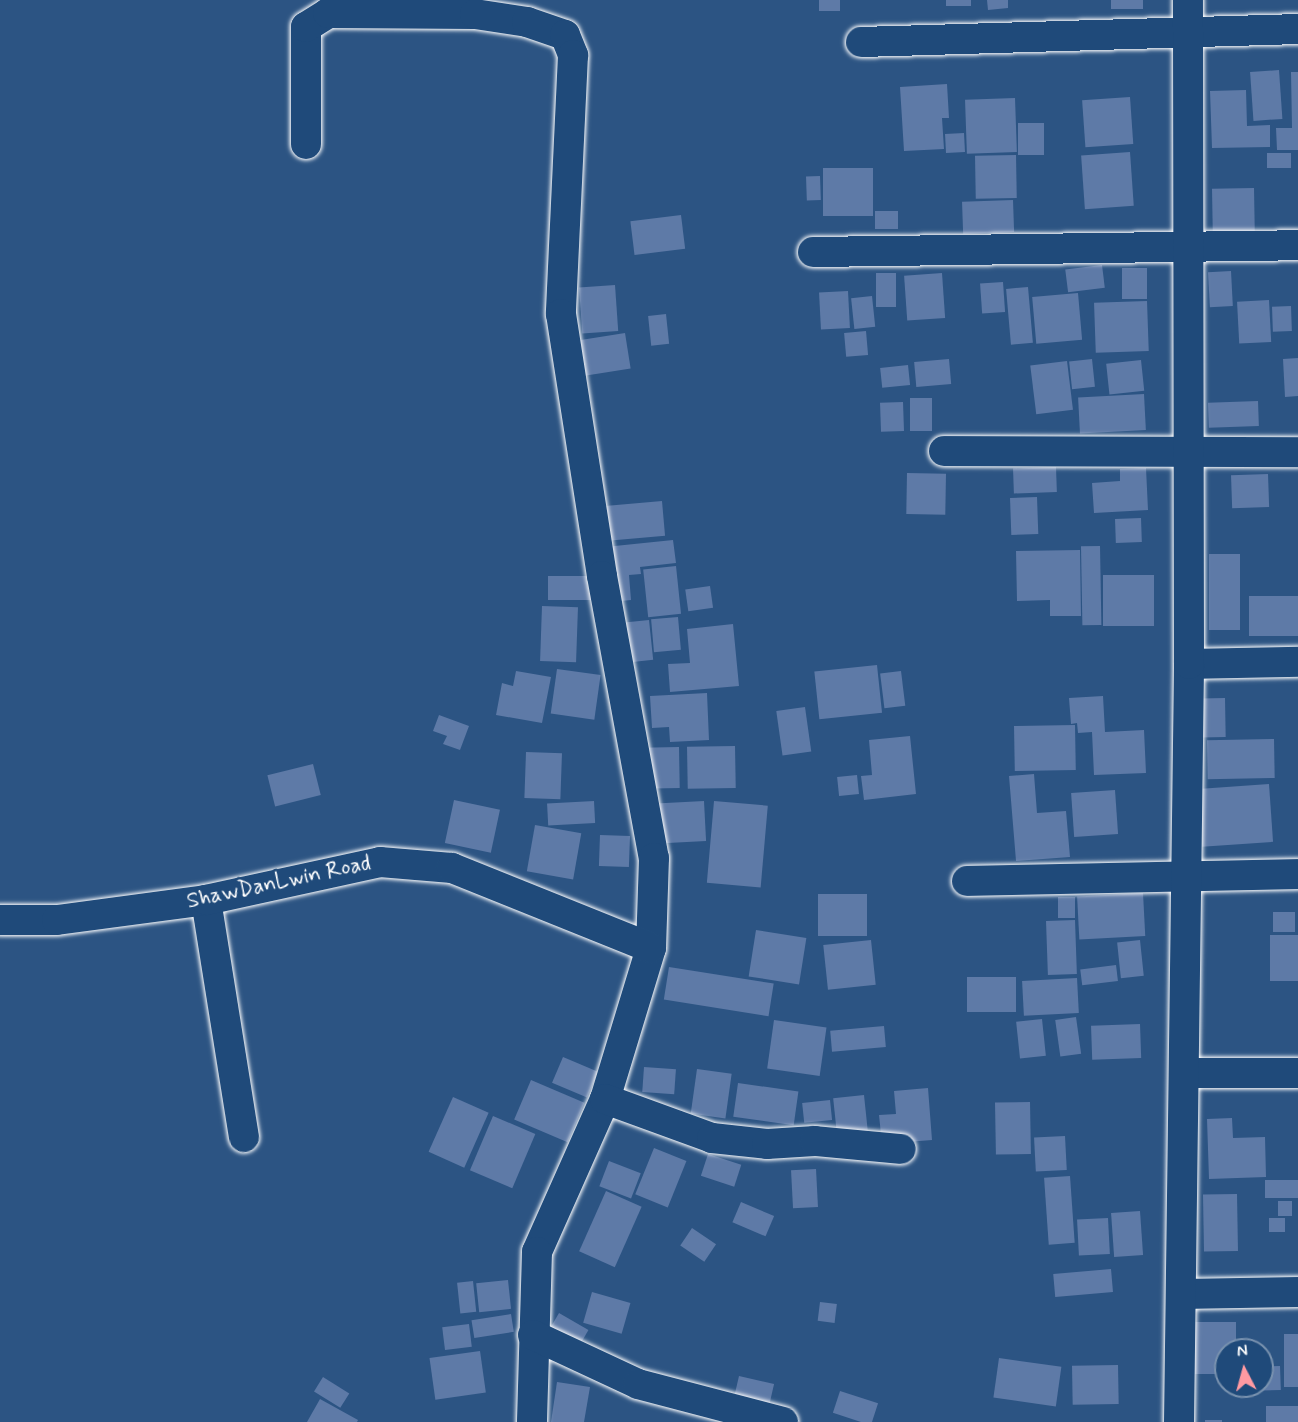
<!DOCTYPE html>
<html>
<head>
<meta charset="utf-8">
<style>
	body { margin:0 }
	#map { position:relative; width:1298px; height:1422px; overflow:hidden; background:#2c5483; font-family:Mynerve,sans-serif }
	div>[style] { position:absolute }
	.building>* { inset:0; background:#5e7aa7; transform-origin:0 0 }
	.roads { filter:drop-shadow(0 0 2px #fff) drop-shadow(0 0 2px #fff) }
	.minor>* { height:30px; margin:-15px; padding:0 15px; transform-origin:15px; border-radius:15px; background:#1f4a7a }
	span { translate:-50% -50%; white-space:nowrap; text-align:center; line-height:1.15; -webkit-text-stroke:5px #1f4a7a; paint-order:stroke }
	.street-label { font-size:22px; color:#fff }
	.north { position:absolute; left:1214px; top:1338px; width:60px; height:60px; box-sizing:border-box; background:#1f4a7a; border:2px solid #7992af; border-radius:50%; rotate:354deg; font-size:16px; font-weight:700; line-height:24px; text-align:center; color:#fff }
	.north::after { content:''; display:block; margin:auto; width:21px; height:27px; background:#ff9aa2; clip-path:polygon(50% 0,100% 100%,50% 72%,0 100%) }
</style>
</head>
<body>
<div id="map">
	<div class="building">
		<div style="left:819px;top:0;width:21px;height:11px"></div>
		<div style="left:946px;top:0;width:25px;height:6px"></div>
		<div style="clip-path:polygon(987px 0,1008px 0,1008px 8px,988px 10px)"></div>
		<div style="left:1111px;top:0;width:32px;height:9px"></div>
		<div style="left:1279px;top:70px;width:49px;height:29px;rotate:86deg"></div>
		<div style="clip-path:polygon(1291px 72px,1298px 72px,1298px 150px,1277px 150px,1276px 128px,1292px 128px)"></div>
		<div style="clip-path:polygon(947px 84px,949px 118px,942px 118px,944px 149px,904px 151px,900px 87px)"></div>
		<div style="clip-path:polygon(1246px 90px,1247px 126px,1270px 125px,1270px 147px,1212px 148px,1210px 91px)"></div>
		<div style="left:1130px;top:97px;width:47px;height:48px;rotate:86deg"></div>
		<div style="left:1015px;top:98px;width:54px;height:50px;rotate:88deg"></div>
		<div style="left:1018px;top:123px;width:26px;height:32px"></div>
		<div style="left:964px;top:133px;width:19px;height:19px;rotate:87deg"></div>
		<div style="left:1130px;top:152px;width:54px;height:49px;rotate:86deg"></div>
		<div style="left:1267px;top:153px;width:24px;height:15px"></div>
		<div style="left:1016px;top:155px;width:43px;height:41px;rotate:89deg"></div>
		<div style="left:823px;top:168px;width:50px;height:48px"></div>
		<div style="left:820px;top:176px;width:24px;height:14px;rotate:88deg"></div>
		<div style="left:1254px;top:188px;width:43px;height:42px;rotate:89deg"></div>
		<div style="left:1013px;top:200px;width:32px;height:51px;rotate:88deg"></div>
		<div style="left:875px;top:211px;width:23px;height:18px"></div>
		<div style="left:681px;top:215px;width:34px;height:51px;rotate:83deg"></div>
		<div style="left:1102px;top:265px;width:23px;height:37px;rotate:83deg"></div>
		<div style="left:1122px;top:268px;width:25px;height:31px"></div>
		<div style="left:1231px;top:271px;width:35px;height:23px;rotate:87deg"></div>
		<div style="left:876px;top:273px;width:20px;height:34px"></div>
		<div style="left:942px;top:273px;width:45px;height:38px;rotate:86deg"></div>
		<div style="left:1003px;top:282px;width:30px;height:23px;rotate:86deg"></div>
		<div style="left:615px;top:285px;width:46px;height:36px;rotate:86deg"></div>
		<div style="left:1028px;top:287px;width:56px;height:22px;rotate:85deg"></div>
		<div style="left:848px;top:291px;width:37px;height:29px;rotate:87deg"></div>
		<div style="left:1078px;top:293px;width:47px;height:46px;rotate:85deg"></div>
		<div style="left:872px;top:296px;width:31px;height:21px;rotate:84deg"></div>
		<div style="left:1269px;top:300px;width:42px;height:32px;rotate:87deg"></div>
		<div style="left:1147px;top:301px;width:50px;height:53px;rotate:88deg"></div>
		<div style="left:1291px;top:306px;width:25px;height:19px;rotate:88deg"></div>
		<div style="left:666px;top:314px;width:30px;height:18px;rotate:84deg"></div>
		<div style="left:866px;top:331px;width:24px;height:22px;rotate:85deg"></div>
		<div style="left:625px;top:333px;width:36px;height:48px;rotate:81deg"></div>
		<div style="clip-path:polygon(1298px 358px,1298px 396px,1285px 397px,1283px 359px)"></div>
		<div style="left:949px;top:359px;width:25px;height:35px;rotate:85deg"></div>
		<div style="left:1092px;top:359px;width:28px;height:23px;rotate:84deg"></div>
		<div style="left:1141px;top:360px;width:31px;height:35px;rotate:84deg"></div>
		<div style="left:1067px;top:361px;width:49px;height:37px;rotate:83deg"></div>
		<div style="left:908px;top:365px;width:20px;height:28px;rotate:84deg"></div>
		<div style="left:1144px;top:394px;width:36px;height:66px;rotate:87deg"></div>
		<div style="left:910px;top:398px;width:22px;height:33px"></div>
		<div style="left:1258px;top:401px;width:25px;height:50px;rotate:88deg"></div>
		<div style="left:903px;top:402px;width:29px;height:23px;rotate:88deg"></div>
		<div style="left:1056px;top:467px;width:25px;height:43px;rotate:88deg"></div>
		<div style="clip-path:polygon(1146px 468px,1148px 510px,1094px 513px,1092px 483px,1120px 481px,1120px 469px)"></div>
		<div style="left:907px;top:473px;width:39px;height:41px;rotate:1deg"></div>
		<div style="left:1268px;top:474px;width:33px;height:37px;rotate:88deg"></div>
		<div style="left:1037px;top:497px;width:37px;height:27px;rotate:88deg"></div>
		<div style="left:662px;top:501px;width:35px;height:60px;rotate:85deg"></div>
		<div style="left:1141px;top:518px;width:24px;height:26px;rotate:88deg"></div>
		<div style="clip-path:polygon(673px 540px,676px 563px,640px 567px,641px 574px,629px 575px,631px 600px,611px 602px,605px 547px)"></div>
		<div style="left:1100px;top:546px;width:79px;height:19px;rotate:89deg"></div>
		<div style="clip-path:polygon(1080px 550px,1081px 616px,1050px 616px,1050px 600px,1017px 601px,1016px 551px)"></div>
		<div style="left:1209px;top:554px;width:31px;height:76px"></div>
		<div style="left:676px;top:566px;width:48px;height:33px;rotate:84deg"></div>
		<div style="left:1103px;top:575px;width:51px;height:51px"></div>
		<div style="left:548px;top:576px;width:44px;height:24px"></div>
		<div style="left:710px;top:586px;width:22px;height:25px;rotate:82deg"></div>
		<div style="left:1298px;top:596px;width:40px;height:49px;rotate:90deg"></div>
		<div style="left:542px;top:606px;width:36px;height:55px;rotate:2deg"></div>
		<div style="left:678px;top:617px;width:33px;height:27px;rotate:85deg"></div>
		<div style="left:649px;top:620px;width:40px;height:32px;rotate:84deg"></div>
		<div style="clip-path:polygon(733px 624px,739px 686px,670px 692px,668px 664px,690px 663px,687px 629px)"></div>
		<div style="left:877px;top:665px;width:48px;height:63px;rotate:84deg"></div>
		<div style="left:557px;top:669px;width:44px;height:45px;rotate:8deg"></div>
		<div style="clip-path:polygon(516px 671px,551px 677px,542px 723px,496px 715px,502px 683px,513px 686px)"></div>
		<div style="left:901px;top:671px;width:35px;height:21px;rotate:83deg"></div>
		<div style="clip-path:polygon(707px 693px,709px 740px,670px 742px,669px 727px,652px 728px,650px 696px)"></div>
		<div style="clip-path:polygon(1103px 696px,1105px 732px,1144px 730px,1146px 773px,1094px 775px,1092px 732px,1078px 733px,1077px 723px,1071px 724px,1069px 698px)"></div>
		<div style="left:1225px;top:698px;width:39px;height:24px;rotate:89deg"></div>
		<div style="left:805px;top:707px;width:45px;height:29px;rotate:82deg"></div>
		<div style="clip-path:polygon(439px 715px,469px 726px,460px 750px,443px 744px,447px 736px,433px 731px)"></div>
		<div style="left:1075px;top:725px;width:45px;height:61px;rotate:89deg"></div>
		<div style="clip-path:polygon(910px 736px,916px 794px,864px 800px,861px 776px,872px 775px,869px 740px)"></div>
		<div style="left:1274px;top:739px;width:39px;height:67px;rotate:89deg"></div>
		<div style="left:735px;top:746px;width:42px;height:48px;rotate:89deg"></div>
		<div style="left:679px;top:747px;width:41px;height:38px;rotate:89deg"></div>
		<div style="left:526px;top:752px;width:36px;height:46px;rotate:2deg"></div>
		<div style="left:313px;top:764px;width:32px;height:47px;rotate:76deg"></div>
		<div style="clip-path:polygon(1034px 774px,1037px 813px,1066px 811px,1070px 857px,1016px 861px,1009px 776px)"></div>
		<div style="left:857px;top:775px;width:19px;height:20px;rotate:84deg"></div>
		<div style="left:1269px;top:784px;width:58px;height:71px;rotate:86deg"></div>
		<div style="left:1115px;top:790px;width:44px;height:44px;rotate:86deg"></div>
		<div style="left:454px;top:800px;width:47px;height:44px;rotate:12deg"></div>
		<div style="left:594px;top:801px;width:22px;height:47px;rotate:87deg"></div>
		<div style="left:704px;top:801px;width:40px;height:48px;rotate:87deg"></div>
		<div style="left:714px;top:801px;width:54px;height:82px;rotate:5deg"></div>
		<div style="left:535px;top:825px;width:47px;height:47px;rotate:10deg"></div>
		<div style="left:600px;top:835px;width:30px;height:31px;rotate:2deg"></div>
		<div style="left:1143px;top:893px;width:43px;height:66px;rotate:87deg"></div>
		<div style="left:818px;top:894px;width:49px;height:42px"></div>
		<div style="left:1075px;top:897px;width:21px;height:17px;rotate:90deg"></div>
		<div style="left:1295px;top:912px;width:20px;height:22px;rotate:90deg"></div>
		<div style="left:1075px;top:920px;width:54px;height:29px;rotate:88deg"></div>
		<div style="left:756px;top:930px;width:51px;height:47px;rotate:9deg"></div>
		<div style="left:1298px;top:935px;width:46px;height:28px;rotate:90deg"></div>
		<div style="left:871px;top:940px;width:45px;height:48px;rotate:84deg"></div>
		<div style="left:1140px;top:940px;width:36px;height:23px;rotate:84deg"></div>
		<div style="left:1116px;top:965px;width:16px;height:36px;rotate:83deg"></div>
		<div style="left:669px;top:967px;width:106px;height:33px;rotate:9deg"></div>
		<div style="left:967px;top:977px;width:49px;height:35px"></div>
		<div style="left:1077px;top:978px;width:35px;height:55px;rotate:87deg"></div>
		<div style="left:1076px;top:1017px;width:37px;height:21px;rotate:82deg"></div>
		<div style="left:1042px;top:1019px;width:37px;height:26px;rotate:84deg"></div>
		<div style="left:774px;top:1020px;width:53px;height:49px;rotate:8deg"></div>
		<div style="left:1140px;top:1024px;width:34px;height:49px;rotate:88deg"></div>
		<div style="left:884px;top:1026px;width:21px;height:54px;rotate:85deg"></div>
		<div style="left:563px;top:1057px;width:38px;height:28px;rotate:23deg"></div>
		<div style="left:644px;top:1067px;width:32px;height:25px;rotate:4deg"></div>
		<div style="left:697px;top:1069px;width:35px;height:45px;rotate:8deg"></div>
		<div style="left:531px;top:1080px;width:58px;height:43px;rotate:23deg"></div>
		<div style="left:738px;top:1083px;width:61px;height:34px;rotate:8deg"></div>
		<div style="clip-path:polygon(928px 1088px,932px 1140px,882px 1144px,879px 1115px,896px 1114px,894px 1091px)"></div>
		<div style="left:864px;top:1095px;width:39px;height:31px;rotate:84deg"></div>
		<div style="left:453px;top:1097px;width:39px;height:60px;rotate:24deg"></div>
		<div style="left:830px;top:1100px;width:20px;height:28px;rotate:84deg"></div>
		<div style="left:1030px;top:1102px;width:52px;height:35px;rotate:89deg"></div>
		<div style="left:493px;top:1116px;width:46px;height:59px;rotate:23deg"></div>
		<div style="clip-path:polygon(1232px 1118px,1233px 1138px,1265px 1137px,1266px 1177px,1209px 1179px,1207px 1119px)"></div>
		<div style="left:1065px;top:1136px;width:34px;height:31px;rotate:87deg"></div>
		<div style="left:654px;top:1148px;width:35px;height:50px;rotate:22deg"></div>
		<div style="left:708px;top:1154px;width:35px;height:23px;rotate:18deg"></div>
		<div style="left:609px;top:1161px;width:34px;height:27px;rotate:21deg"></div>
		<div style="left:816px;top:1169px;width:38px;height:25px;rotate:87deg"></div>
		<div style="left:1070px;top:1176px;width:67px;height:26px;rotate:86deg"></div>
		<div style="left:1265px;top:1180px;width:33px;height:18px"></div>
		<div style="left:606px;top:1191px;width:39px;height:66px;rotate:24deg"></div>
		<div style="left:1237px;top:1194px;width:57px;height:34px;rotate:89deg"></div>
		<div style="left:1278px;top:1201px;width:14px;height:15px"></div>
		<div style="left:741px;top:1202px;width:36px;height:22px;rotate:23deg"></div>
		<div style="left:1140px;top:1211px;width:44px;height:29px;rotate:86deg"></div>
		<div style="left:1108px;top:1218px;width:36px;height:31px;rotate:87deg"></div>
		<div style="left:1285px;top:1218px;width:14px;height:16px;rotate:90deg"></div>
		<div style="left:692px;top:1228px;width:29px;height:21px;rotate:34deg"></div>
		<div style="left:1111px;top:1269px;width:23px;height:58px;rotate:85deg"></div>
		<div style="left:508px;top:1280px;width:29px;height:32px;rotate:84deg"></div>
		<div style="left:473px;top:1281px;width:31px;height:16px;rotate:84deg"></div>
		<div style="left:592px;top:1292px;width:40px;height:32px;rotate:16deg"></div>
		<div style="left:820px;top:1302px;width:17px;height:19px;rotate:7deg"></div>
		<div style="left:559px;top:1313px;width:34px;height:24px;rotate:30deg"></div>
		<div style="left:511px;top:1314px;width:18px;height:40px;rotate:81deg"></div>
		<div style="clip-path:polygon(1195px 1322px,1236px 1322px,1236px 1350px,1226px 1350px,1226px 1374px,1195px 1374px)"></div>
		<div style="left:469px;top:1324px;width:23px;height:27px;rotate:83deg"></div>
		<div style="left:1284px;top:1334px;width:14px;height:53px"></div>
		<div style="left:480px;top:1351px;width:42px;height:51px;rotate:82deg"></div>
		<div style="left:999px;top:1358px;width:63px;height:40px;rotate:8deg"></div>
		<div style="left:1118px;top:1365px;width:39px;height:46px;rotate:89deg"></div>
		<div style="left:1280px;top:1366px;width:24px;height:18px;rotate:88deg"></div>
		<div style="left:739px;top:1376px;width:36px;height:26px;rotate:13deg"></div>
		<div style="left:323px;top:1377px;width:31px;height:17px;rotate:32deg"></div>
		<div style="clip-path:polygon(557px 1382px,590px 1387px,584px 1422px,551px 1422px)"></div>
		<div style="left:840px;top:1391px;width:40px;height:23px;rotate:18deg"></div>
		<div style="clip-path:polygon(320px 1399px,358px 1420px,357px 1422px,307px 1422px)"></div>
		<div style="left:1266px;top:1406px;width:32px;height:16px"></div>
		<div style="left:1205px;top:1420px;width:17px;height:2px"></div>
	</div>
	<div class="roads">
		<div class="minor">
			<div style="left:861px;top:42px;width:437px;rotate:-1.7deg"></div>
			<div style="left:306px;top:144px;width:117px;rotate:-90deg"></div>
			<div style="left:306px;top:27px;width:26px;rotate:-32deg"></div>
			<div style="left:328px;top:13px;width:147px;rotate:0.4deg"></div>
			<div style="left:475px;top:14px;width:53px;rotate:8.7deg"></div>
			<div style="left:527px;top:22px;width:40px;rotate:18.9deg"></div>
			<div style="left:565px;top:35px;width:22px;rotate:68deg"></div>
			<div style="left:573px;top:55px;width:259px;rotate:92.7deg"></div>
			<div style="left:561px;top:314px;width:265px;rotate:81.1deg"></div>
			<div style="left:602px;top:576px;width:287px;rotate:79.6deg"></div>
			<div style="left:654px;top:858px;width:90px;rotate:91.9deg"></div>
			<div style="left:651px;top:948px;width:158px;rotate:106.9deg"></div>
			<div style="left:605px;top:1099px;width:167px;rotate:114deg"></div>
			<div style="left:537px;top:1252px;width:170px;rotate:91.7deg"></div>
			<div style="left:813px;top:252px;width:485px;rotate:-0.8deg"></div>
			<div style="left:944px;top:451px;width:354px;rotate:0.2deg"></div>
			<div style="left:1189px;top:664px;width:109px;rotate:-1.1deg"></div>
			<div style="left:967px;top:881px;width:331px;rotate:-1.2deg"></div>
			<div style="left:206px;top:900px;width:240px;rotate:80.9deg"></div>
			<div style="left:0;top:920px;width:57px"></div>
			<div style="left:57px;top:920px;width:150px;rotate:-7.6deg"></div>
			<div style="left:206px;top:900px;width:178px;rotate:-12.3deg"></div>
			<div style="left:380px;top:862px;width:72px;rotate:4.8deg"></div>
			<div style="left:452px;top:868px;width:214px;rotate:21.9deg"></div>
			<div style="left:1184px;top:1073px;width:114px"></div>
			<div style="left:605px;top:1099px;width:114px;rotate:20deg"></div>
			<div style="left:712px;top:1138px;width:55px;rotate:6.2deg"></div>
			<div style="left:767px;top:1144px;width:48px;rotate:-3.6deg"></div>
			<div style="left:815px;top:1141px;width:86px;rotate:5.3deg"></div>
			<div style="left:1182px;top:1294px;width:116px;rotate:-1deg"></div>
			<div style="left:533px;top:1335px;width:116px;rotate:25deg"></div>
			<div style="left:638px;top:1384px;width:150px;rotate:14.7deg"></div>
			<div style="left:1179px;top:1422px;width:758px;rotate:-89.24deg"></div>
			<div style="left:1189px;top:664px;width:664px;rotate:-90.09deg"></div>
		</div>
	</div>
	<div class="street-label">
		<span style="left:279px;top:883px;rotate:-12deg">ShawDanLwin Road</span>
	</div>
	<div class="north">N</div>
</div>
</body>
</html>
